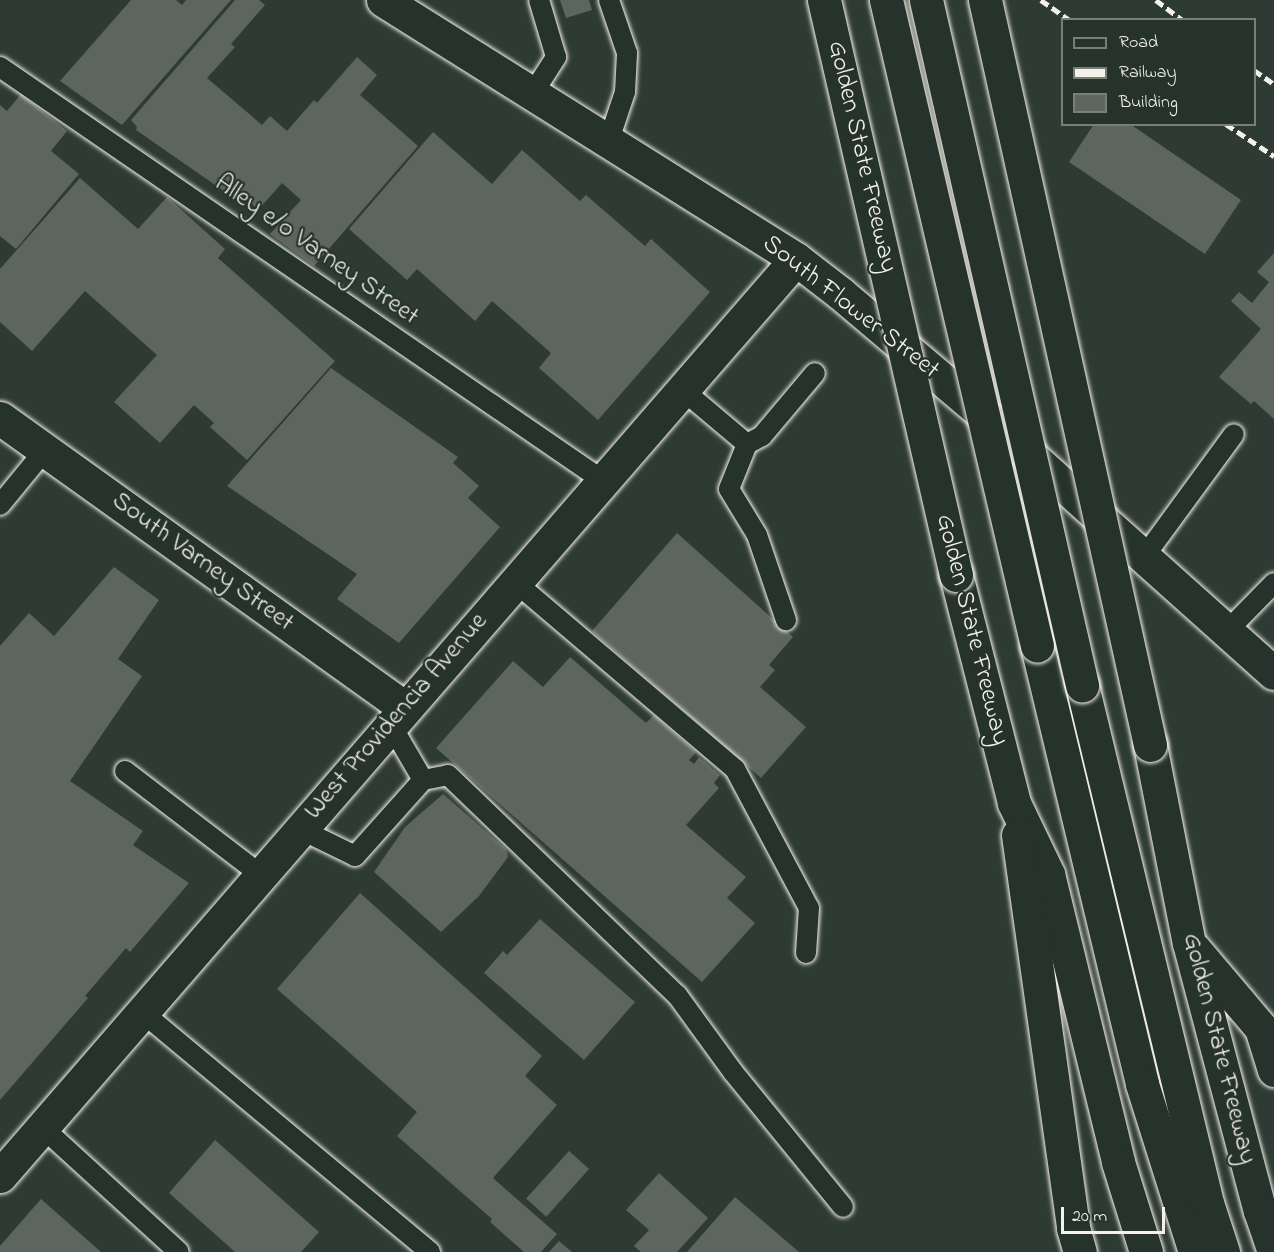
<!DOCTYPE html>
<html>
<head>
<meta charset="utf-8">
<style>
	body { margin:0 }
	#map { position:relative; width:1274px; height:1252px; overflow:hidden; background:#2e3b34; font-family:"Indie Flower",sans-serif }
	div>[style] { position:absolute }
	.building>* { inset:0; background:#5c655e; transform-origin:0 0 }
	.roads { filter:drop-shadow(0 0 2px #f4f1e8) drop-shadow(0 0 2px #f4f1e8) }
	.service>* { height:20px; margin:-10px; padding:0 10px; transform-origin:10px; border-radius:10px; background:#26332d }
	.minor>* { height:33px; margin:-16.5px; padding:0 16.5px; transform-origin:16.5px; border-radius:16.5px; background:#26332d }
	.motorway>* { height:33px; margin:-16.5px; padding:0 16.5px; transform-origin:16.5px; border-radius:16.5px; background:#26332d }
	.rail>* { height:4.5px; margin-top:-2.25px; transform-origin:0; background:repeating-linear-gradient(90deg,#f4f1e8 0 9px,transparent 0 13.5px) }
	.bridges { filter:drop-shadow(0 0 2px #f4f1e8) drop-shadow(0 0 2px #f4f1e8) }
	.motorway-bridge>* { height:33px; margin:-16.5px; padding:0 16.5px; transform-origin:16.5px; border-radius:16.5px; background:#26332d }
	span { translate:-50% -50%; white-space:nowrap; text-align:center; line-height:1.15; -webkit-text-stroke:4.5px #26332d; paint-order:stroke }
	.street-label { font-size:26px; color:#f4f1e8 }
	.legend { position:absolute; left:1061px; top:18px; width:195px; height:108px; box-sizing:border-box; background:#26332d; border:2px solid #787f78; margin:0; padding:8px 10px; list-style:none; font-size:18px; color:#f4f1e8 }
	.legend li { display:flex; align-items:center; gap:12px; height:30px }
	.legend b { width:30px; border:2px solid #787f78 }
	.scale { position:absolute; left:1061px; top:1207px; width:104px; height:27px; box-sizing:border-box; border:3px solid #f4f1e8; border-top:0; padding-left:8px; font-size:18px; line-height:21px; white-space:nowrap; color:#f4f1e8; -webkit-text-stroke:4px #26332d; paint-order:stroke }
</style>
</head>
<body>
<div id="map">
	<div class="building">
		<div style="clip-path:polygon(131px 0,176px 0,182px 5px,186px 0,231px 0,122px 125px,60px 81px)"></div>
		<div style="clip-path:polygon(235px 0,259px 0,265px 5px,231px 44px,235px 47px,207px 78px,262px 125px,270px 116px,287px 131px,314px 100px,317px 103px,357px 57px,377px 75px,360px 95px,418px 146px,314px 266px,270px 234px,301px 200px,282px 183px,258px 210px,248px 200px,244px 205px,136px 130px,137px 127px,131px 120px)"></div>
		<div style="clip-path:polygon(560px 0,589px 0,592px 10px,566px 18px)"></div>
		<div style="clip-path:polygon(21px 94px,67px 131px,51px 151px,79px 174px,16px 249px,0 236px,0 105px,7px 111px)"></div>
		<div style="clip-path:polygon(1094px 124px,1130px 124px,1241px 200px,1205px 254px,1069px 162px)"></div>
		<div style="clip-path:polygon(433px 132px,492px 184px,522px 150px,580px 201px,586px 195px,645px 246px,651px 239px,710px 292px,598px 420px,539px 368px,551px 353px,492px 301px,475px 321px,417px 269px,407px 280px,349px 229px)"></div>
		<div style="clip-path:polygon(80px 178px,138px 229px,167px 197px,225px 249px,218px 258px,335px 361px,247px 460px,210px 427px,214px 423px,194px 405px,160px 443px,114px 402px,157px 355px,85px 291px,32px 351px,0 322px,0 269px)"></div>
		<div style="clip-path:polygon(1274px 253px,1274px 419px,1254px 401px,1251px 404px,1219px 377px,1261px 329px,1231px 301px,1239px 292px,1252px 303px,1269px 282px,1257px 272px)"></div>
		<div style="clip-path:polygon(331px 368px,458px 457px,453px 463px,479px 486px,468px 498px,500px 527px,399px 643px,337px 599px,357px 574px,227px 486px)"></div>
		<div style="clip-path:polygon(677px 533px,793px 637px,769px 665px,775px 670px,760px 687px,806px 727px,761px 778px,592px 631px)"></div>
		<div style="clip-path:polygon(114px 567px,159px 600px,118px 659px,142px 676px,70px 781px,143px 831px,133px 845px,189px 883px,130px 952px,126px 948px,85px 996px,88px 998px,0 1100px,0 646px,29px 613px,54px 636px)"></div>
		<div style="clip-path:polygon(570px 657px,646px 723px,654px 715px,696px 752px,689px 760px,694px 764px,699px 757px,720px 775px,714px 783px,719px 788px,686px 825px,746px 877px,727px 898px,755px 923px,702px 982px,436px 748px,513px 661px,543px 687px)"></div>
		<div style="clip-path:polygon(443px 794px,506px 849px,508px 857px,479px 896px,441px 932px,374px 872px,405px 827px)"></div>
		<div style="clip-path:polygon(360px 893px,542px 1056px,525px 1076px,557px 1105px,493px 1178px,557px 1234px,541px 1252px,524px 1252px,490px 1222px,492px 1219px,397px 1136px,417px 1112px,277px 989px)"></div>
		<div style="clip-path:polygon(540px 919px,635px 1002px,584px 1060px,484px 973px,503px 951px,507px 955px)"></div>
		<div style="clip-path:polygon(215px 1140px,319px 1232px,301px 1252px,235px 1252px,169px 1193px)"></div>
		<div style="left:569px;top:1151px;width:27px;height:64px;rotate:42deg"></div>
		<div style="clip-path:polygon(659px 1173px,708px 1218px,677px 1252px,641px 1252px,634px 1246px,649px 1230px,626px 1210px)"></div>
		<div style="clip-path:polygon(735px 1197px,799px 1252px,687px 1252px)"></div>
		<div style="clip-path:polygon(41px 1199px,101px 1252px,0 1252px,0 1246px)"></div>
		<div style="clip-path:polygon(559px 1241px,572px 1252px,549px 1252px)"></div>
	</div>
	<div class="roads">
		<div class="service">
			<div style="left:0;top:67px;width:730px;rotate:34.45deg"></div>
			<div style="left:533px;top:93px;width:43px;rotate:-57.4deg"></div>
			<div style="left:556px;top:57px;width:59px;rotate:-106.6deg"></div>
			<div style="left:609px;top:140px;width:51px;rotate:-71.6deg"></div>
			<div style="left:625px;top:92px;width:39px;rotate:-87deg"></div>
			<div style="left:627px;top:53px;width:56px;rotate:-108.8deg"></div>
			<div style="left:684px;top:391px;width:82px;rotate:40.1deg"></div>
			<div style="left:747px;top:444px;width:17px;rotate:-28deg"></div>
			<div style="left:762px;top:436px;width:82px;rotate:-49.9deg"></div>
			<div style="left:747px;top:444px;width:48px;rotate:111.8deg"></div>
			<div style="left:729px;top:489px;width:54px;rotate:58.7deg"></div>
			<div style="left:757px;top:535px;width:90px;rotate:71.2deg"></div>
			<div style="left:0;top:505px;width:71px;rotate:-50.7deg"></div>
			<div style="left:1144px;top:557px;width:152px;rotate:-53.8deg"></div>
			<div style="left:514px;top:581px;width:290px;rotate:40.4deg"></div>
			<div style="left:735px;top:769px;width:157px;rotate:62deg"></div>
			<div style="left:809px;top:908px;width:45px;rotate:93.8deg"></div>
			<div style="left:1227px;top:631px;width:67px;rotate:-45.6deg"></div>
			<div style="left:125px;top:771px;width:171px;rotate:37.4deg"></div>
			<div style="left:423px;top:780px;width:25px;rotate:-11deg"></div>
			<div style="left:448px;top:775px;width:318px;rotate:43.9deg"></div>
			<div style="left:677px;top:995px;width:95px;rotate:54deg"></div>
			<div style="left:733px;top:1072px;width:174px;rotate:50.8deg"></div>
			<div style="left:300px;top:829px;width:61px;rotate:26.1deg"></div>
			<div style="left:355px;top:856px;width:102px;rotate:-48.2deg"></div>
			<div style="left:423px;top:780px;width:64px;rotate:-120.2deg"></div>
			<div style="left:142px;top:1012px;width:375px;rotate:39.8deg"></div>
			<div style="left:42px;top:1127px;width:185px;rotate:42.4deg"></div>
		</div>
		<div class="minor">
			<div style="left:383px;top:0;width:487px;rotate:32.1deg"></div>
			<div style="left:796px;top:259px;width:56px;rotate:37.7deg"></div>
			<div style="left:840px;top:293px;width:202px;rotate:40.2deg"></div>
			<div style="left:994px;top:423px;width:375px;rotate:41.8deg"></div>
			<div style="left:0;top:418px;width:498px;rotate:35.6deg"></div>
			<div style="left:0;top:1176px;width:1214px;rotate:-49.04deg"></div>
		</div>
		<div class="motorway">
			<div style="left:956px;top:575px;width:235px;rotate:75.7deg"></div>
			<div style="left:1014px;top:803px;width:79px;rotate:64.4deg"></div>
			<div style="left:1048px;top:874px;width:296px;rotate:76.3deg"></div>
			<div style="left:1118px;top:1162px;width:94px;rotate:72.7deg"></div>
			<div style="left:1037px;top:646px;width:450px;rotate:76.5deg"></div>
			<div style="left:1142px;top:1084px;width:176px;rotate:72.5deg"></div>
			<div style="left:1082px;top:685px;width:533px;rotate:76.43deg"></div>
			<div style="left:1207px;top:1203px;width:52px;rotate:71.9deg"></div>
			<div style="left:1150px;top:745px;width:202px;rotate:78.9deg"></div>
			<div style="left:1189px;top:943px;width:277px;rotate:75.2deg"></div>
			<div style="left:1260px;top:1211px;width:43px;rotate:71.1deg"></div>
			<div style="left:1018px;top:835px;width:397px;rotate:82deg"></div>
			<div style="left:1073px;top:1228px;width:25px;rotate:74deg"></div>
			<div style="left:1194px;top:949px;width:104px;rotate:49.7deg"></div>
			<div style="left:1261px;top:1028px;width:44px;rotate:72.8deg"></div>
		</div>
	</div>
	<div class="rail">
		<div style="left:1041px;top:0;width:35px;rotate:35deg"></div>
		<div style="left:1156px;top:0;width:34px;rotate:37deg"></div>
		<div style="left:1254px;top:70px;width:24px;rotate:35deg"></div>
		<div style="left:1226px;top:124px;width:58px;rotate:33.7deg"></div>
	</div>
	<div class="bridges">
		<div class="motorway-bridge">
			<div style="left:824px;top:0;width:590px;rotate:77.07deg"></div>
			<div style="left:886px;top:0;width:663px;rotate:76.84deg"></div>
			<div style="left:926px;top:0;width:703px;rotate:77.17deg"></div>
			<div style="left:985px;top:0;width:763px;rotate:77.51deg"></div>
		</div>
	</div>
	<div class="street-label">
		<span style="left:861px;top:157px;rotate:77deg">Golden State Freeway</span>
		<span style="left:316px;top:251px;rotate:35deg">Alley e/o Varney Street</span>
		<span style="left:850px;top:308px;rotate:38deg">South Flower Street</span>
		<span style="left:202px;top:563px;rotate:36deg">South Varney Street</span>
		<span style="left:971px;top:630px;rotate:76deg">Golden State Freeway</span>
		<span style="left:397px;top:717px;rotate:-49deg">West Providencia Avenue</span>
		<span style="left:1218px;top:1049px;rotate:76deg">Golden State Freeway</span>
	</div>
	<ul class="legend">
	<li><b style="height:8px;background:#26332d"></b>Road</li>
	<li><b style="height:8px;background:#f4f1e8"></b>Railway</li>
	<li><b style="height:16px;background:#5c655e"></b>Building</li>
	</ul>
	<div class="scale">20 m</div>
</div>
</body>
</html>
